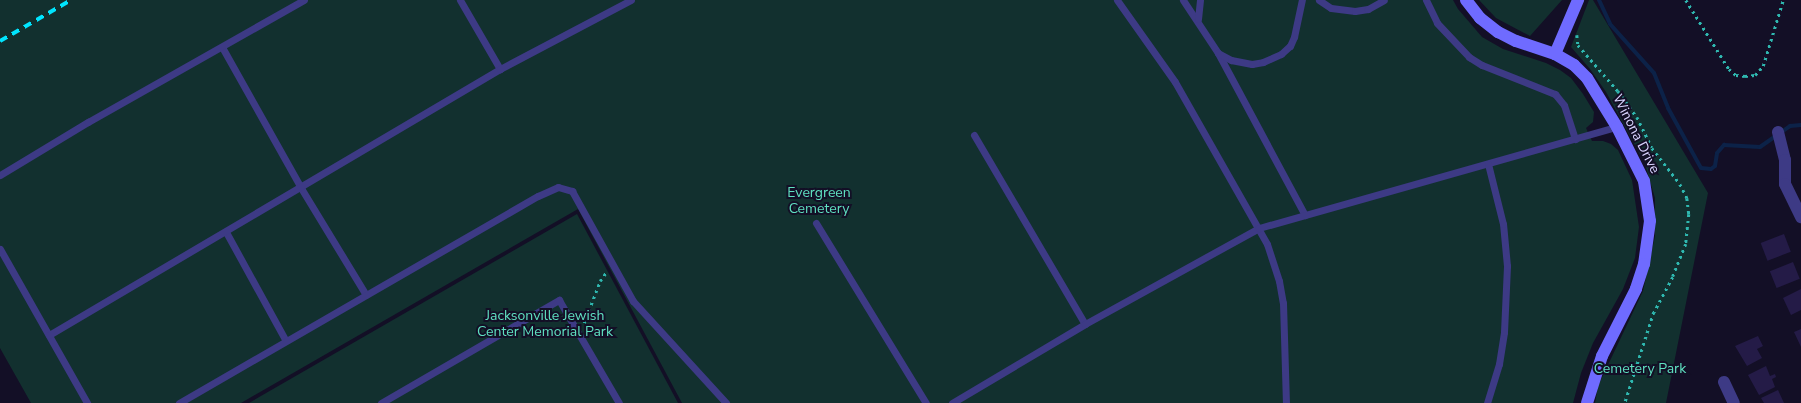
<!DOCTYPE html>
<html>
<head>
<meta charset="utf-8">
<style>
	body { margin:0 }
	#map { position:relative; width:1801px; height:403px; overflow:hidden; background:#130f26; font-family:"Nunito Sans",sans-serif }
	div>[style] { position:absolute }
	.green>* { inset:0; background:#12302f }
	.stream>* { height:4px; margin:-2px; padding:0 2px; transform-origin:2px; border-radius:2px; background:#0c2248 }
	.building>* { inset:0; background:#241b47; transform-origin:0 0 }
	.path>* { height:2.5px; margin-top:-1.25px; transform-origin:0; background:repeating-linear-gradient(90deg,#2fb8b0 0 2.5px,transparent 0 6.5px) }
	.lane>* { height:7px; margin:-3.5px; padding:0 3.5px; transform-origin:3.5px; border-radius:3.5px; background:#3d3a85 }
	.street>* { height:12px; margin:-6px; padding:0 6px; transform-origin:6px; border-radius:6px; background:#3d3a85 }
	.secondary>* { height:12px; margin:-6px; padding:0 6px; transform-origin:6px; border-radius:6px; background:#6f6bff }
	.rail>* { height:4px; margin-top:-2px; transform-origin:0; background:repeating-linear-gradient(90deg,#00e5ff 0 8px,transparent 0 14px) }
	span { translate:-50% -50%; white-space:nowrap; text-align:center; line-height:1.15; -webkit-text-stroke:4px #130f26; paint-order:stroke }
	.street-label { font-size:14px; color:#d9d4ff }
	.park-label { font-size:14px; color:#5fe0c0 }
</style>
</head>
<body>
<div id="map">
	<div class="green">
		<div style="clip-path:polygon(0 0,1453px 0,1458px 9px,1482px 37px,1503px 49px,1546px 63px,1560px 70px,1571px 78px,1583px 94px,1594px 112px,1593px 122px,1586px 128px,1592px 141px,1603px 141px,1611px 144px,1618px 150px,1632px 180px,1639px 227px,1635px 258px,1623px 289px,1593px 343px,1581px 373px,1573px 403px,682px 403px,578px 209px,241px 403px,31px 403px,0 348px)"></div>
		<div style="clip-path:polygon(1479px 0,1562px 0,1530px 36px,1496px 18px)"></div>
		<div style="clip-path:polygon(1589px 0,1593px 0,1708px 193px,1666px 403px,1595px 403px,1598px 386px,1643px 291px,1655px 236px,1655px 198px,1645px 164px,1606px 92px,1590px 69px,1571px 47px)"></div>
		<div style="clip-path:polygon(577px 214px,678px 403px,249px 403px)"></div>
	</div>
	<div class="stream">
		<div style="left:1599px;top:0;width:26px;rotate:65deg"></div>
		<div style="left:1610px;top:24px;width:66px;rotate:48.1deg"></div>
		<div style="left:1654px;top:73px;width:38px;rotate:68deg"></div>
		<div style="left:1668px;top:108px;width:68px;rotate:61.2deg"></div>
		<div style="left:1701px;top:168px;width:10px;rotate:6deg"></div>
		<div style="left:1711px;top:169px;width:5px;rotate:-37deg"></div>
		<div style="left:1715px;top:166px;width:13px;rotate:-81deg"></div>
		<div style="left:1717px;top:153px;width:11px;rotate:-49deg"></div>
		<div style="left:1724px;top:145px;width:36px;rotate:3deg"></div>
		<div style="left:1760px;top:147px;width:37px;rotate:-35deg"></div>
		<div style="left:1790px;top:126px;width:11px;rotate:-5deg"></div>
	</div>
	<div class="building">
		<div style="left:1784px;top:234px;width:19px;height:25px;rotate:69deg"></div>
		<div style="left:1793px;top:262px;width:18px;height:25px;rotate:68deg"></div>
		<div style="clip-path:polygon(1801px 289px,1801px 310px,1791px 315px,1783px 298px)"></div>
		<div style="clip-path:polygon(1801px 329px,1801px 347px,1794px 332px)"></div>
		<div style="clip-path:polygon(1758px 336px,1763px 346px,1757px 349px,1762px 358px,1747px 366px,1735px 346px)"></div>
		<div style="clip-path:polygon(1766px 366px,1770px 376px,1775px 374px,1776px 377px,1772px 379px,1775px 387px,1759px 395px,1748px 375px)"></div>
		<div style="clip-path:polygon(1778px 390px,1784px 403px,1764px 403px,1761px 398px)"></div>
	</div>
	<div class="path">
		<div style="left:1686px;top:0;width:81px;rotate:58.1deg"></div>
		<div style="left:1729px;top:69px;width:9px;rotate:41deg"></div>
		<div style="left:1736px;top:75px;width:9px;rotate:6deg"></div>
		<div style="left:1745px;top:76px;width:10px;rotate:-6deg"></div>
		<div style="left:1755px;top:75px;width:12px;rotate:-48deg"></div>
		<div style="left:1763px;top:66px;width:69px;rotate:-73.1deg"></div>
		<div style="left:1577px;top:35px;width:10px;rotate:84deg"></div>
		<div style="left:1578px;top:45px;width:61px;rotate:49deg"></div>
		<div style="left:1618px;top:91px;width:32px;rotate:54deg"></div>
		<div style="left:1637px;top:117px;width:34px;rotate:64deg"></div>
		<div style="left:1652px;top:148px;width:46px;rotate:52.1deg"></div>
		<div style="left:1680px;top:184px;width:16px;rotate:63deg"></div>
		<div style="left:1687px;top:198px;width:16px;rotate:83deg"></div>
		<div style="left:1689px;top:214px;width:30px;rotate:96deg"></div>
		<div style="left:1686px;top:244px;width:35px;rotate:112deg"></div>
		<div style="left:1673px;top:277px;width:40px;rotate:118deg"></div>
		<div style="left:1654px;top:312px;width:96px;rotate:107.7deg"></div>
		<div style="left:584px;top:323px;width:45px;rotate:-69.1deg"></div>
		<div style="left:600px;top:281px;width:12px;rotate:-55deg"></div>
	</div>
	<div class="lane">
		<div style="left:460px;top:0;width:80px;rotate:59.9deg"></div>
		<div style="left:1117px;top:0;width:100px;rotate:54.7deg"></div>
		<div style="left:1175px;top:82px;width:186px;rotate:60.4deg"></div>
		<div style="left:1267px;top:244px;width:39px;rotate:72deg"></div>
		<div style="left:1279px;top:281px;width:22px;rotate:80deg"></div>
		<div style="left:1283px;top:303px;width:100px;rotate:88.3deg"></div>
		<div style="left:1183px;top:0;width:64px;rotate:56.6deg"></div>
		<div style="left:1218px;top:53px;width:184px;rotate:61.8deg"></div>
		<div style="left:1319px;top:0;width:14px;rotate:34deg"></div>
		<div style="left:1331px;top:8px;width:24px;rotate:7deg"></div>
		<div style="left:1355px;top:11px;width:13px;rotate:-9deg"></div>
		<div style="left:1368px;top:9px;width:18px;rotate:-29deg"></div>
		<div style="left:1426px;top:0;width:25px;rotate:64deg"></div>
		<div style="left:1437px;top:23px;width:47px;rotate:46.7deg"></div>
		<div style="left:1469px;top:57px;width:15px;rotate:32deg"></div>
		<div style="left:1482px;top:65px;width:79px;rotate:21.7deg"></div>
		<div style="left:1555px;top:94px;width:14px;rotate:51deg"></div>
		<div style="left:1564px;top:105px;width:36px;rotate:72deg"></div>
		<div style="left:1198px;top:19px;width:19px;rotate:-84deg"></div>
		<div style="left:222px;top:47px;width:162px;rotate:60.7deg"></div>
		<div style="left:301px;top:188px;width:125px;rotate:58.7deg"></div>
		<div style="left:1218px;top:53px;width:15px;rotate:28deg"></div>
		<div style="left:1231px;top:60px;width:21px;rotate:11deg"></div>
		<div style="left:1252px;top:64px;width:11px;rotate:-10deg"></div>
		<div style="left:1263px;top:62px;width:20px;rotate:-24deg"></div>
		<div style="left:1281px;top:54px;width:12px;rotate:-42deg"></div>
		<div style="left:1290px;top:46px;width:10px;rotate:-66deg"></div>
		<div style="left:1294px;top:37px;width:38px;rotate:-78deg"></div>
		<div style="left:974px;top:135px;width:219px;rotate:59.6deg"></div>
		<div style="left:0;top:175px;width:103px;rotate:-31.1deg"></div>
		<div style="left:88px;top:122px;width:248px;rotate:-29.5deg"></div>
		<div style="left:816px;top:223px;width:211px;rotate:58.6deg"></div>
		<div style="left:226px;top:232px;width:124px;rotate:61.2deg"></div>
		<div style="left:0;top:249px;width:177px;rotate:60.5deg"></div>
		<div style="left:49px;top:335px;width:524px;rotate:-30.53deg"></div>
		<div style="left:500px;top:69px;width:148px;rotate:-27.8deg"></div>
		<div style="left:179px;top:403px;width:414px;rotate:-30deg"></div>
		<div style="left:538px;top:196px;width:22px;rotate:-24deg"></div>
		<div style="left:558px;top:187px;width:15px;rotate:16deg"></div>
		<div style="left:572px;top:191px;width:126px;rotate:61deg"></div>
		<div style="left:633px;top:301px;width:138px;rotate:47.6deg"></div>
		<div style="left:381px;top:403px;width:206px;rotate:-30.1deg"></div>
		<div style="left:559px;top:300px;width:119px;rotate:59.8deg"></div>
		<div style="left:952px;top:403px;width:155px;rotate:-30.7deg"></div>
		<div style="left:1085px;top:324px;width:199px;rotate:-28.9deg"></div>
		<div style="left:1259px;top:228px;width:372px;rotate:-15.8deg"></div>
		<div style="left:1487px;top:403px;width:41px;rotate:-72.9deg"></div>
		<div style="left:1499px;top:364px;width:32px;rotate:-81deg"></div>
		<div style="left:1504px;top:332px;width:66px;rotate:-87.4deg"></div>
		<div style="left:1507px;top:266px;width:42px;rotate:-95.4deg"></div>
		<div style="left:1503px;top:224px;width:62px;rotate:-104deg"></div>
	</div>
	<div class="street">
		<div style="left:1778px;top:132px;width:29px;rotate:76deg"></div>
		<div style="left:1785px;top:160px;width:24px;rotate:90deg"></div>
		<div style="left:1785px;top:184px;width:37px;rotate:64deg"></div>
		<div style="left:1724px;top:382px;width:23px;rotate:65deg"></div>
	</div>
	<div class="secondary">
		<div style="left:1466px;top:0;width:23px;rotate:52deg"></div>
		<div style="left:1480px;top:18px;width:23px;rotate:38deg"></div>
		<div style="left:1498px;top:32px;width:20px;rotate:27deg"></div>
		<div style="left:1516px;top:41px;width:41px;rotate:18.4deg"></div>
		<div style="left:1555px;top:54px;width:22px;rotate:30deg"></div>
		<div style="left:1574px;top:65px;width:18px;rotate:45deg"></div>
		<div style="left:1587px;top:78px;width:57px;rotate:58.5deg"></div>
		<div style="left:1617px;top:127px;width:60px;rotate:63.4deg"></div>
		<div style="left:1644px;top:181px;width:40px;rotate:81.5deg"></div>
		<div style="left:1650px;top:221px;width:43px;rotate:97.9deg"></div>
		<div style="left:1644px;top:264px;width:26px;rotate:108deg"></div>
		<div style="left:1636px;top:289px;width:75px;rotate:116.9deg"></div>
		<div style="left:1602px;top:356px;width:49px;rotate:107.7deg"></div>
		<div style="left:1555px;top:54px;width:59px;rotate:-66.9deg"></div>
	</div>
	<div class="rail">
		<div style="left:0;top:41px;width:82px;rotate:-30deg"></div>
	</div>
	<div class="street-label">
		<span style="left:1636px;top:134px;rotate:63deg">Winona Drive</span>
	</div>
	<div class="park-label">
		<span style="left:819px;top:201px">Evergreen<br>Cemetery</span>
		<span style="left:545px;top:324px">Jacksonville Jewish<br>Center Memorial Park</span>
		<span style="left:1640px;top:369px">Cemetery Park</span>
	</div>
</div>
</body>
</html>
